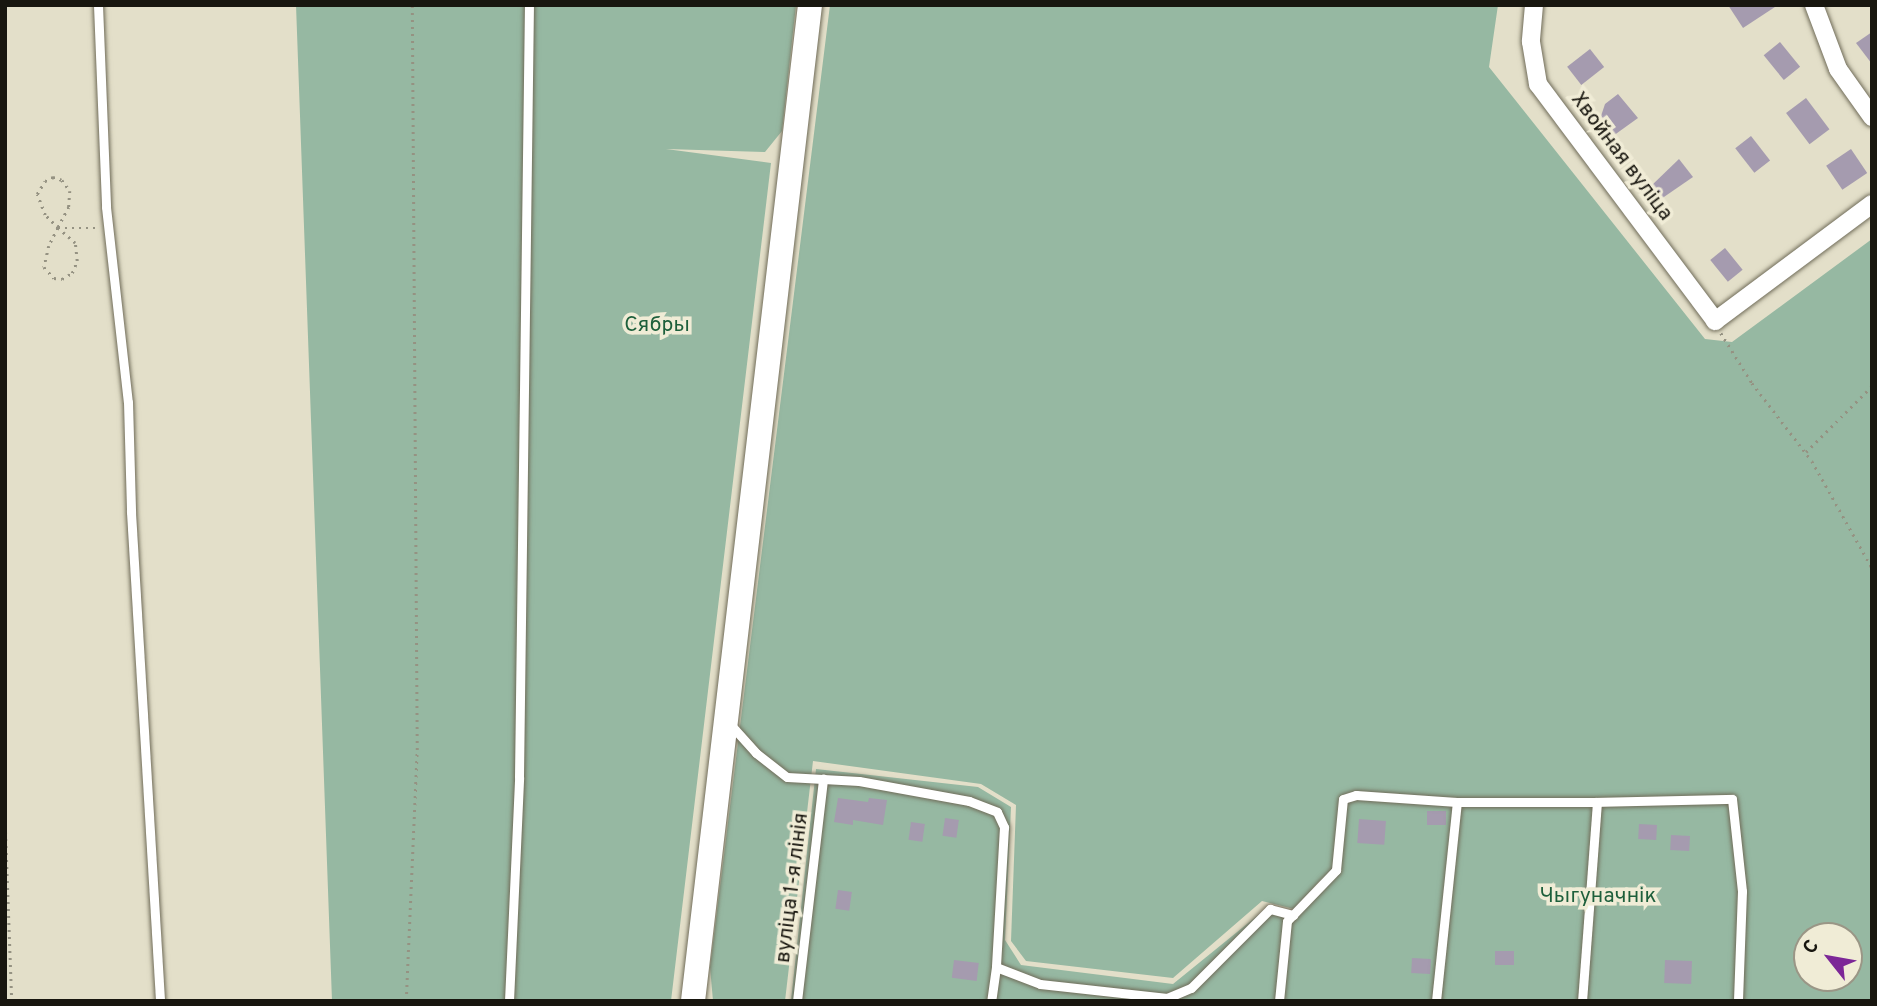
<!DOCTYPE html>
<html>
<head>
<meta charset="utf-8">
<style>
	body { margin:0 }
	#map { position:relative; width:1877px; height:1006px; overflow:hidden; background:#e3dfc9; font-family:Overpass,sans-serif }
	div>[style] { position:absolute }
	.green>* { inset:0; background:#96b8a2 }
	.building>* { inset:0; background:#a59baf; transform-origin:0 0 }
	.path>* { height:2.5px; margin-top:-1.25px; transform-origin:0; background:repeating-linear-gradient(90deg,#959282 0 2px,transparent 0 7px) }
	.roads { filter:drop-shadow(0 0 2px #706c59) drop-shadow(0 0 2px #706c59) }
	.lane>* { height:9px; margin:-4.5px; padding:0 4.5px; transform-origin:4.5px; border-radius:4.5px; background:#fff }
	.street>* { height:18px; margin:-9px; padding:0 9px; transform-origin:9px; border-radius:9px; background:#fff }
	.secondary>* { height:24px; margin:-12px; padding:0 12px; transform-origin:12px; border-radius:12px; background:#fff }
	span { translate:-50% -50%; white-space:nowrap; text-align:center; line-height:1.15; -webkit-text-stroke:7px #f0ecd6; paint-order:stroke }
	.street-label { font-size:21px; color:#18160f }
	.park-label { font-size:21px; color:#1d5f3b }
	.frame { position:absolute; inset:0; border:7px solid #18160f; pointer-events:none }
	.north { position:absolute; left:1793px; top:922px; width:70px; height:70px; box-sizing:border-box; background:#f0ecd6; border:2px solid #9a9686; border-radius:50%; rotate:301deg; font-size:19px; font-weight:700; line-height:28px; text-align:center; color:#18160f }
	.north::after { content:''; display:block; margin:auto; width:24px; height:32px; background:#7c2797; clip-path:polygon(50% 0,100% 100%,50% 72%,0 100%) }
</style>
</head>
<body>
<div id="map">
	<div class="green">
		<div style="clip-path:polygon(296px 5px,796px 5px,782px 131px,765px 152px,666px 149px,771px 163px,671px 1001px,332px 1001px)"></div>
		<div style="clip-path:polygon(evenodd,830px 5px,1498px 5px,1489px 67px,1705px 339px,1732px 342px,1872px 239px,1872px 1001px,791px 1001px,816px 769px,978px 787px,1011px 807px,1005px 940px,1021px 965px,1173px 984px,1263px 911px,1295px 918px,1324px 876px,1294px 909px,1262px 901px,1173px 978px,1026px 961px,1011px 941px,1016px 805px,981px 784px,813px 761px,785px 1001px,713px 1001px,710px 967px,830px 5px,1807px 936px,1849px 936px,1849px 978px,1807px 978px,1807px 936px)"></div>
	</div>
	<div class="building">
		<div style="clip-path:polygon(1728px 5px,1778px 5px,1743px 28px)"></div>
		<div style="clip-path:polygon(1872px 32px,1872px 64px,1856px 43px)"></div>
		<div style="left:1780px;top:42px;width:32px;height:21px;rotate:51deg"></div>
		<div style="left:1590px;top:49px;width:23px;height:29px;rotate:52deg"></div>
		<div style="clip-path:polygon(1618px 94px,1638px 118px,1606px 141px,1599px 130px,1603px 126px,1601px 116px,1605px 104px)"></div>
		<div style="left:1806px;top:98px;width:39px;height:25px;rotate:53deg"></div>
		<div style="left:1751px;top:136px;width:31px;height:20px;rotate:52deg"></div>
		<div style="left:1851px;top:149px;width:29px;height:30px;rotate:56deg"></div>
		<div style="clip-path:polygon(1679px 159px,1693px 177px,1661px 199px,1651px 186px)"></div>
		<div style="left:1725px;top:248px;width:28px;height:19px;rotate:51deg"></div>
		<div style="clip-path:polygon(838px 798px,868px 802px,869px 798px,887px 800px,883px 825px,853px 820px,853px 825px,834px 822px)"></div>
		<div style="left:1427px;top:811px;width:19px;height:14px"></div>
		<div style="left:945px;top:818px;width:14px;height:18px;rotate:8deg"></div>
		<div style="left:1359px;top:819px;width:27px;height:24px;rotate:4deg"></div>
		<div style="left:911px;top:822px;width:14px;height:18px;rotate:8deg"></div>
		<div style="left:1639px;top:824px;width:18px;height:15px;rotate:3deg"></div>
		<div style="left:1671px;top:835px;width:19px;height:15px;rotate:3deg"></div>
		<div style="left:838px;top:890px;width:14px;height:19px;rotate:8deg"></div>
		<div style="left:1495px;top:951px;width:19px;height:14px"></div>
		<div style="left:1412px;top:958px;width:19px;height:15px;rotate:3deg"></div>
		<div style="left:954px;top:960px;width:25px;height:18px;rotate:7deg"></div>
		<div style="left:1665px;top:960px;width:27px;height:23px;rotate:2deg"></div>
	</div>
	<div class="path">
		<div style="left:58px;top:228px;width:20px;rotate:117deg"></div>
		<div style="left:49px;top:246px;width:22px;rotate:103deg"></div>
		<div style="left:44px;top:267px;width:15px;rotate:48deg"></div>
		<div style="left:54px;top:278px;width:8px;rotate:7deg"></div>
		<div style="left:62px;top:279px;width:12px;rotate:-31deg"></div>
		<div style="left:72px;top:273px;width:13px;rotate:-67deg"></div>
		<div style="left:77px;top:261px;width:18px;rotate:-96deg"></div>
		<div style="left:75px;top:243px;width:23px;rotate:-139deg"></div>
		<div style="left:58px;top:228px;width:18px;rotate:-135deg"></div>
		<div style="left:45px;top:215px;width:22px;rotate:-111deg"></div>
		<div style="left:37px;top:194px;width:15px;rotate:-58deg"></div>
		<div style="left:45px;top:181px;width:9px;rotate:-27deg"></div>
		<div style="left:53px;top:177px;width:9px;rotate:18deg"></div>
		<div style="left:62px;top:180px;width:14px;rotate:54deg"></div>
		<div style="left:70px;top:191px;width:16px;rotate:94deg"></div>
		<div style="left:69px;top:207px;width:24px;rotate:118deg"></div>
		<div style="left:58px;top:228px;width:39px"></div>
		<div style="left:1721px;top:333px;width:59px;rotate:58.2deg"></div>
		<div style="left:1752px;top:383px;width:98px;rotate:52.4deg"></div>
		<div style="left:1812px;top:461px;width:123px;rotate:60.7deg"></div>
		<div style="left:1806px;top:452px;width:93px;rotate:-45deg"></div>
		<div style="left:5px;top:811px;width:190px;rotate:87.9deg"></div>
		<div style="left:406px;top:1001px;width:251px;rotate:-87.5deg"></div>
		<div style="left:417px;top:750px;width:745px;rotate:-90.38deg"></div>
	</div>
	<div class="roads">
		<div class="lane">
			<div style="left:98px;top:5px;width:202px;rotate:87.7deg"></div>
			<div style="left:106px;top:207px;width:196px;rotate:83.6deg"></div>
			<div style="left:128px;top:402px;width:110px;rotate:88.4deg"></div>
			<div style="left:131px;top:512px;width:490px;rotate:86.6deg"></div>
			<div style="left:730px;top:724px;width:39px;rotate:48deg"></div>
			<div style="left:756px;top:753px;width:39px;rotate:38deg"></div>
			<div style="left:787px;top:777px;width:72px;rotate:3.2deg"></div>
			<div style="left:859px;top:781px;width:112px;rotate:10.3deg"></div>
			<div style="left:969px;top:801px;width:30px;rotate:21deg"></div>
			<div style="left:997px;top:812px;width:17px;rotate:65deg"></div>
			<div style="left:1004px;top:827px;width:140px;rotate:93.3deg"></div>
			<div style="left:996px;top:967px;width:34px;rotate:98deg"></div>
			<div style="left:1597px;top:802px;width:135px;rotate:-1.3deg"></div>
			<div style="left:1732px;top:799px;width:93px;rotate:83.8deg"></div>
			<div style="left:1742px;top:891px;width:110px;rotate:92.1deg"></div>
			<div style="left:996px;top:967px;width:47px;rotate:21.1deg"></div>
			<div style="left:1040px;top:984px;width:128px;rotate:6.3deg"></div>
			<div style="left:1167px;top:998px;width:26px;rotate:-23deg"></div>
			<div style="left:1191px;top:988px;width:112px;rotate:-45deg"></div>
			<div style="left:1270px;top:909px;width:24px;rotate:15deg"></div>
			<div style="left:509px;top:1001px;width:224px;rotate:-87.4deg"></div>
			<div style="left:519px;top:777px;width:772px;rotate:-89.26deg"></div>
			<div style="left:797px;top:1001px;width:224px;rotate:-83.3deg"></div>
			<div style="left:1279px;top:1001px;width:80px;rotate:-84.3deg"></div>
			<div style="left:1287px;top:921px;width:71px;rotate:-46.1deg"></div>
			<div style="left:1336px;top:870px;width:71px;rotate:-84.4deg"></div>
			<div style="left:1343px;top:799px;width:14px;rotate:-17deg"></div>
			<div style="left:1356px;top:795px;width:101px;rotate:4deg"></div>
			<div style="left:1436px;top:1001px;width:200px;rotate:-84deg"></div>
			<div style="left:1457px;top:802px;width:140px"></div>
			<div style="left:1597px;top:802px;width:200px;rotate:94.3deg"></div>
		</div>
		<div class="street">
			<div style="left:1534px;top:5px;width:37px;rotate:95deg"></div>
			<div style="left:1531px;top:42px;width:43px;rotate:80.5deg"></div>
			<div style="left:1538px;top:84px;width:296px;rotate:53.2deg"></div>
			<div style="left:1715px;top:321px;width:196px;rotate:-36.7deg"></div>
			<div style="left:1814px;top:5px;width:68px;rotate:69.4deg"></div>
			<div style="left:1838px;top:69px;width:59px;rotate:54.7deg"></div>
		</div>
		<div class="secondary">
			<div style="left:693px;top:1001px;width:1003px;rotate:-83.3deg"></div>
		</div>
	</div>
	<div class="street-label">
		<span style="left:1621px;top:157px;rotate:53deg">Хвойная вуліца</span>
		<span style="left:793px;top:888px;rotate:-83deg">вуліца 1-я лінія</span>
	</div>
	<div class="park-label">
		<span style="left:657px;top:326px">Сябры</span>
		<span style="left:1598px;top:897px">Чыгуначнік</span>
	</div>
	<div class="frame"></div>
	<div class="north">С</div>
</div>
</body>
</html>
